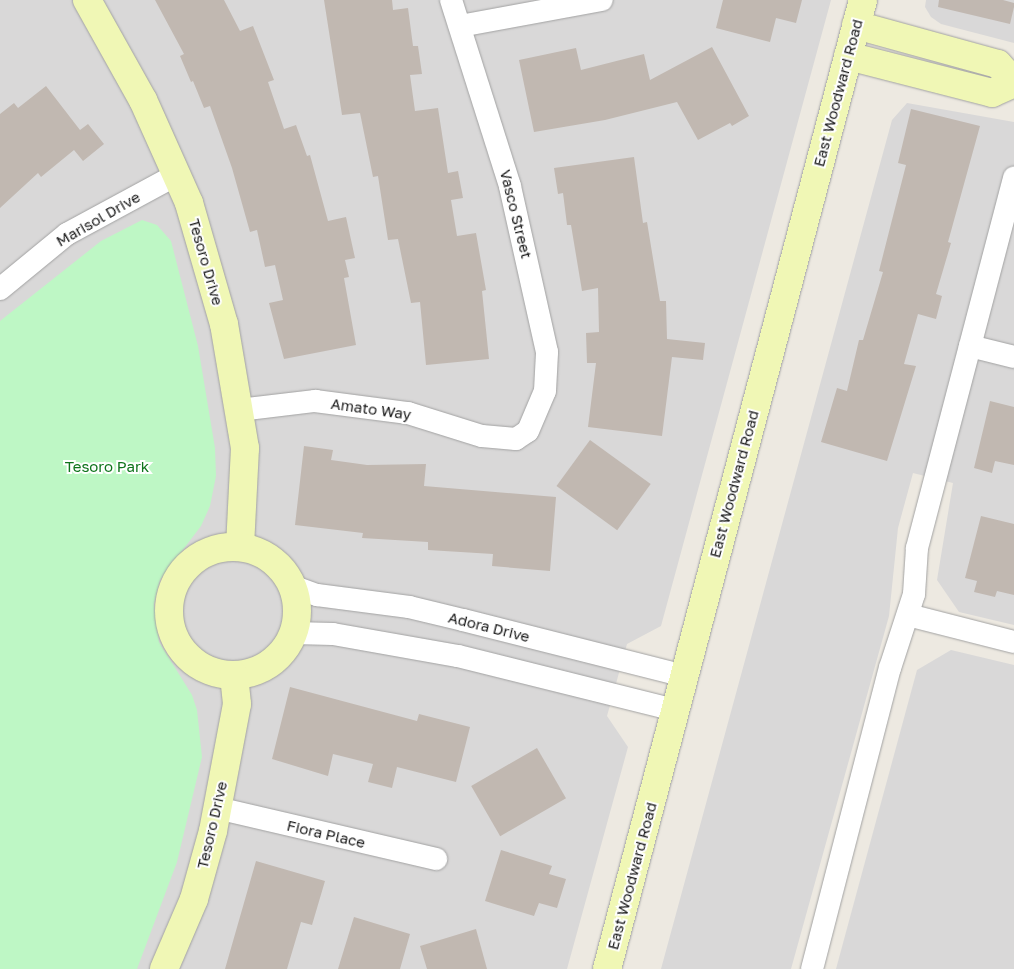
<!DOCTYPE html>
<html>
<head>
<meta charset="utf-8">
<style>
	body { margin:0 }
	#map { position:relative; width:1014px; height:969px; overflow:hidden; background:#ede9e1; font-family:"Golos Text",sans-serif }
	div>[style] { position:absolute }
	.residential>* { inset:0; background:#d9d8d8 }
	.park>* { inset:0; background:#bef7c5 }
	.building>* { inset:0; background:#c1b8b1; transform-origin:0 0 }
	.roads { filter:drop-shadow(0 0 1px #a2a2a2) drop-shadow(0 0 1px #a2a2a2) }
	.street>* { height:22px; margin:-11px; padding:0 11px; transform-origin:11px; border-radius:11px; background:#fff }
	.secondary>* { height:28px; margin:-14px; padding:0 14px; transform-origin:14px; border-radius:14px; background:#f0f7b5 }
	.secondary>.ring { margin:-14px; padding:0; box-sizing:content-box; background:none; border:28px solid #f0f7b5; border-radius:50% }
	span { translate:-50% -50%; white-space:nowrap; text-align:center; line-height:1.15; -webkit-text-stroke:4px #fff; paint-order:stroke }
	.street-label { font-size:15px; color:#1b1b1b }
	.park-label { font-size:15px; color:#0f741c }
</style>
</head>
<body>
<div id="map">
	<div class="residential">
		<div style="clip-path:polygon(0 0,831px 0,661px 626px,627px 644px,607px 716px,628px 747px,567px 969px,0 969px)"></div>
		<div style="clip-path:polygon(926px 0,1014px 0,1014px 43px,941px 24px,931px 17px,925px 7px)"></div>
		<div style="clip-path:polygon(907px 103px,1014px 122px,1014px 625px,959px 612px,937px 580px,953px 483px,913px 473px,898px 528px,889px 616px,791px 969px,661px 969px,892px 120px)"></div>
		<div style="clip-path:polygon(951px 650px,1014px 665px,1014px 969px,836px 969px,917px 670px)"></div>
	</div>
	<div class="park">
		<div style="clip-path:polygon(142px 220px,157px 225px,171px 241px,198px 346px,215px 448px,216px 476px,210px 506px,201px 526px,160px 580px,154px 604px,159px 642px,192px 695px,197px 710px,202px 757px,177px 862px,137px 969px,0 969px,0 321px,101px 241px)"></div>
	</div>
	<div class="building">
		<div style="clip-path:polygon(155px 0,224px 0,240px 31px,253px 26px,274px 80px,268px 82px,284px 129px,296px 125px,307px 156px,310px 155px,328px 221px,346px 217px,355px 258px,345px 260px,349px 277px,344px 278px,356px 345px,284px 359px,269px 303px,283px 300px,275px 265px,265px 267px,257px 230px,250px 232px,232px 168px,210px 106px,204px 108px,193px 81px,191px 82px,180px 56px,184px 54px)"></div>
		<div style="clip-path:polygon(324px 0,392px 0,393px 10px,408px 8px,413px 46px,418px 46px,422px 74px,410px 75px,415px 111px,438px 108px,448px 173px,458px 171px,463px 198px,451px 200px,457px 236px,476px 233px,486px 290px,482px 291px,489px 359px,426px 365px,420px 302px,411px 303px,398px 239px,388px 240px,378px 176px,373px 177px,360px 113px,342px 115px)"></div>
		<div style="clip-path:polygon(723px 0,802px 0,796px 23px,776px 18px,770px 42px,716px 28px)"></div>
		<div style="clip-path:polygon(939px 0,1003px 0,1014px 3px,1014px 7px,1010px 24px,938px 7px)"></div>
		<div style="clip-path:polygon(712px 47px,749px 116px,732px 126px,730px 123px,698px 140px,677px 102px,605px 120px,534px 132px,519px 60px,576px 48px,581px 70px,644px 54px,650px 80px)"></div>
		<div style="clip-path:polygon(46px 86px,80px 130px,88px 124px,104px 144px,83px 161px,74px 150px,41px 177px,38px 173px,0 208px,0 114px,14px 103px,18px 108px)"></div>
		<div style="clip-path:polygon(911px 109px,980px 126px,948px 242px,951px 243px,936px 294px,942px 296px,936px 319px,918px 314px,904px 364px,916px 366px,887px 461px,821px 442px,837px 388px,847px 391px,859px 340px,863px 340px,883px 272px,879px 271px,906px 165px,898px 163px)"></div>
		<div style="clip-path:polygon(634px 157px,643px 223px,647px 222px,660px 301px,666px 301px,667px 339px,705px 343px,703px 360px,672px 357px,662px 436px,588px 427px,596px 363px,587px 363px,586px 333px,599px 332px,598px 288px,582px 291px,571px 225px,567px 225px,563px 193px,558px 194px,554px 168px)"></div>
		<div style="clip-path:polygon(990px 401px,1014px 407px,1014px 465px,995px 461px,992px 473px,974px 468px)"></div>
		<div style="left:590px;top:440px;width:75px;height:57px;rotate:36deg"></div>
		<div style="clip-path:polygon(304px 446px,333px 450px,331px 460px,367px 465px,426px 464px,424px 486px,556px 497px,550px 571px,492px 566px,493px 554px,428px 550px,428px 542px,362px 538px,363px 533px,295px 525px)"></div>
		<div style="clip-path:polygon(981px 516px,1014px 524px,1014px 595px,997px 591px,995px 597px,974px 592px,977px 581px,965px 578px)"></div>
		<div style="clip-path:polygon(290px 687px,417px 721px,419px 714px,470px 727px,456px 782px,397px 767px,392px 788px,368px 782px,373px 764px,333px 754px,328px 776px,272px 759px)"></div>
		<div style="left:537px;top:748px;width:58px;height:76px;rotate:60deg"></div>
		<div style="clip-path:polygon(501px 850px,552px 866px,549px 874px,566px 879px,557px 908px,539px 903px,534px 916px,485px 901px)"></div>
		<div style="clip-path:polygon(256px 861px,325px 881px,312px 925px,301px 922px,287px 969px,225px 969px)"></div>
		<div style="clip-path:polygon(354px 917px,410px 934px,400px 969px,338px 969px)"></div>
		<div style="clip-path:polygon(476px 929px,487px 969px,427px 969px,420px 946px)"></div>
	</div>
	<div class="roads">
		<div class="street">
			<div style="left:460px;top:26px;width:144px;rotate:-10.4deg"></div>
			<div style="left:0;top:289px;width:87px;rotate:-39.4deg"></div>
			<div style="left:67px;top:234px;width:124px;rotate:-28.4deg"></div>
			<div style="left:970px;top:346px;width:45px;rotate:14deg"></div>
			<div style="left:239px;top:410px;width:77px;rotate:-6.8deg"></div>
			<div style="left:315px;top:401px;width:94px;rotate:7.4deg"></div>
			<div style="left:408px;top:413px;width:77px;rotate:17.3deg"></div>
			<div style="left:482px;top:436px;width:34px;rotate:5deg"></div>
			<div style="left:516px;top:439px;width:14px;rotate:-34deg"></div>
			<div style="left:528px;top:431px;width:43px;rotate:-67deg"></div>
			<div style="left:545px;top:391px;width:39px;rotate:-87deg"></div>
			<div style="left:547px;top:352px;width:170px;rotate:-102.6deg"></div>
			<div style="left:510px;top:186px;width:195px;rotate:-107.6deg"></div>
			<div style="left:292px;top:586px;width:27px;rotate:20deg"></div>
			<div style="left:317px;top:595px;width:93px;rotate:7.4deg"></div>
			<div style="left:409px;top:607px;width:56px;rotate:13.5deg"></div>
			<div style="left:463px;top:620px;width:228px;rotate:14.2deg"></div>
			<div style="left:908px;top:615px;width:109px;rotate:14.3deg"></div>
			<div style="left:293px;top:633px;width:40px;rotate:1.4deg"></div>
			<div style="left:333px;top:634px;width:127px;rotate:10deg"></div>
			<div style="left:458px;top:656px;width:224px;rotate:14deg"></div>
			<div style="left:217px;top:808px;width:225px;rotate:13.1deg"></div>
			<div style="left:812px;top:969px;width:311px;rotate:-75.5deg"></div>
			<div style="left:890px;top:668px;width:78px;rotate:-72deg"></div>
			<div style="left:914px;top:594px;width:46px;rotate:-86.3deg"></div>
			<div style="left:917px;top:548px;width:383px;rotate:-75.3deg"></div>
		</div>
		<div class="secondary">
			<div style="left:87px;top:0;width:115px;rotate:60.8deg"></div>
			<div style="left:143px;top:100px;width:113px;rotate:65.9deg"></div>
			<div style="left:189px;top:203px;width:126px;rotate:73.9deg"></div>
			<div style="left:224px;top:324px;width:126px;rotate:80.4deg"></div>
			<div style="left:245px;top:448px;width:99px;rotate:92.9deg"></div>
			<div style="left:856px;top:25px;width:147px;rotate:15.4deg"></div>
			<div style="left:998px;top:64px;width:24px;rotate:48deg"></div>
			<div style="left:848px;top:56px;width:149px;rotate:14.4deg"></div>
			<div style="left:992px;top:93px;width:24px;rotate:-24deg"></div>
			<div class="ring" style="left:169px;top:547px;width:100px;height:100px"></div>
			<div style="left:164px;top:969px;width:76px;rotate:-66.8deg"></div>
			<div style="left:194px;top:899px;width:71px;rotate:-74.4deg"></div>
			<div style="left:213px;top:831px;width:129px;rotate:-79.3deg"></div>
			<div style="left:237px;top:704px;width:29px;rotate:-96deg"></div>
			<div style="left:607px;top:969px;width:1002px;rotate:-75.2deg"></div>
		</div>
	</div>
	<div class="street-label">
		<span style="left:838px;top:93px;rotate:-75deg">East Woodward Road</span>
		<span style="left:516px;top:214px;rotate:76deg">Vasco Street</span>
		<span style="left:98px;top:219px;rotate:-30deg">Marisol Drive</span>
		<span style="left:206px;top:262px;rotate:74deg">Tesoro Drive</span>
		<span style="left:371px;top:409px;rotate:8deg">Amato Way</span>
		<span style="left:734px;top:484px;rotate:-75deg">East Woodward Road</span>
		<span style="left:489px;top:627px;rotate:14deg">Adora Drive</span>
		<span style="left:212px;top:825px;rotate:-77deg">Tesoro Drive</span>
		<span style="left:326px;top:834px;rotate:13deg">Fiora Place</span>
		<span style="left:632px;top:876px;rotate:-75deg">East Woodward Road</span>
	</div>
	<div class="park-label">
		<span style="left:107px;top:467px">Tesoro Park</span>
	</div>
</div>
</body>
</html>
